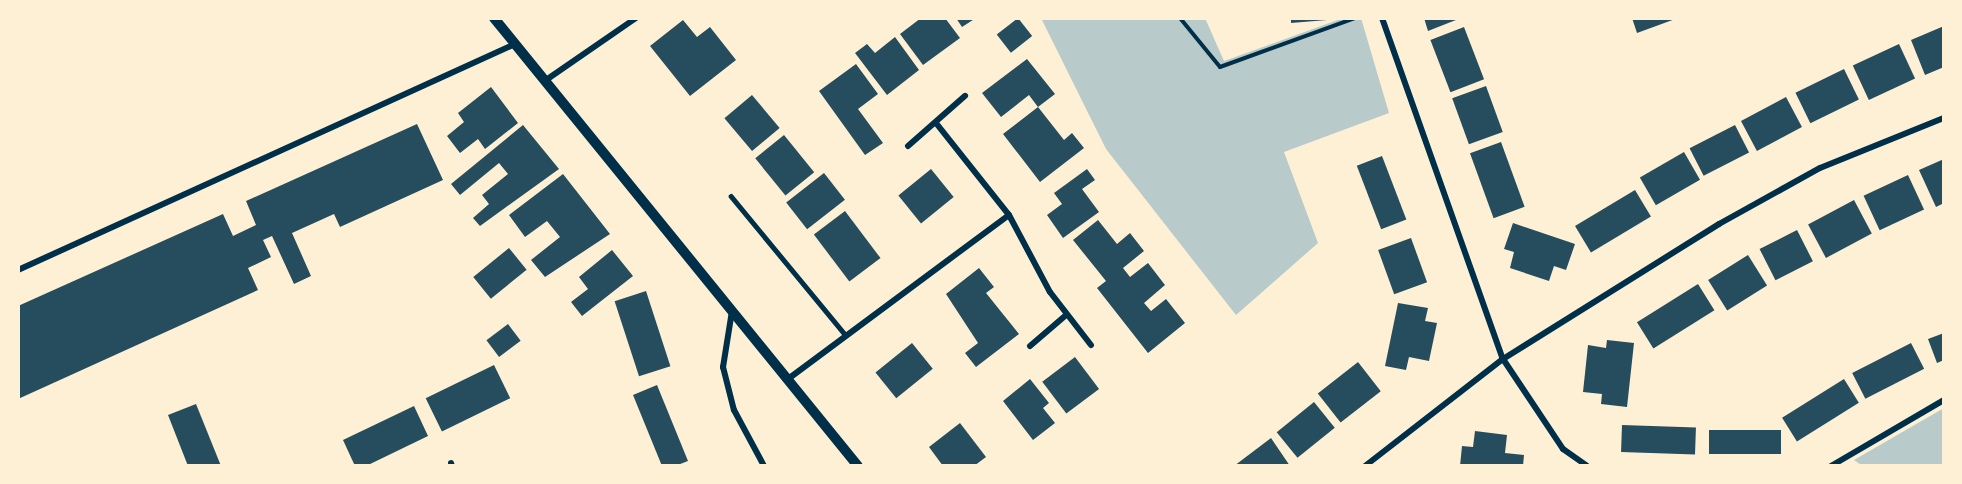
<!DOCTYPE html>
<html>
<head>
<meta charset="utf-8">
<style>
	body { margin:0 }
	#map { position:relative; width:1962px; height:484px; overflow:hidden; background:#fdf0d5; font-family:Lora,serif }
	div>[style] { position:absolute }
	.green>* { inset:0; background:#b9caca }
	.building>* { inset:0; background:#264d5e; transform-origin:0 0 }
	.path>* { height:4px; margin:-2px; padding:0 2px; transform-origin:2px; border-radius:2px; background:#003049 }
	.service>* { height:4.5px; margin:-2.25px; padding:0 2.25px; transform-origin:2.25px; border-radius:2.25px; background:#003049 }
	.minor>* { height:6px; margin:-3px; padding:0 3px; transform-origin:3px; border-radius:3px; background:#003049 }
	.tertiary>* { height:10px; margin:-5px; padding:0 5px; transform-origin:5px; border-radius:5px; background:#003049 }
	span { translate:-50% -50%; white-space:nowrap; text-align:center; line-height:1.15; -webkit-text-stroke:4.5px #fdf0d5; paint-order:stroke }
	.frame { position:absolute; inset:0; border:20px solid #fdf0d5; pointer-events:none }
</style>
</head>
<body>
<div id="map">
	<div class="green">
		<div style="clip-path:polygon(1041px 18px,1205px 18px,1224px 61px,1343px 18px,1361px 18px,1389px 113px,1284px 152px,1318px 243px,1236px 315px,1106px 149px)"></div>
		<div style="clip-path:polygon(1944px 408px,1944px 466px,1861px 465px,1854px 460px)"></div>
	</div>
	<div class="building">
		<div style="clip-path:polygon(921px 18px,945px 18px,960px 38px,923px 65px,900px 34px)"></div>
		<div style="clip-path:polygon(956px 18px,976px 18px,962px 27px)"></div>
		<div style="left:1018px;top:18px;width:23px;height:27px;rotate:52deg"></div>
		<div style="clip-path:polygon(1291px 18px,1327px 18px,1327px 20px,1291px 23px)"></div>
		<div style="clip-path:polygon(1424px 18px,1461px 18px,1428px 31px)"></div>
		<div style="clip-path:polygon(1632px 18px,1678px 18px,1637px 33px)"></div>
		<div style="clip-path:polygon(683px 20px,697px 37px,710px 27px,736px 60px,690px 96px,650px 46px)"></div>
		<div style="clip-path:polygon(1944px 26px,1944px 67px,1925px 75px,1911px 40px)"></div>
		<div style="left:1464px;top:27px;width:56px;height:36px;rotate:69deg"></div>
		<div style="clip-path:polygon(895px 37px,919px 70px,887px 95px,855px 53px,867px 44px,875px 53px)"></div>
		<div style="left:1899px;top:44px;width:38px;height:51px;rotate:65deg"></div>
		<div style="clip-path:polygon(1027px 59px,1055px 94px,1038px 107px,1029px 95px,1001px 117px,982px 93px)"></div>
		<div style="clip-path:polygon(856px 64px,878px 94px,858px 109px,883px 143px,865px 155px,819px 91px)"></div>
		<div style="left:1844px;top:69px;width:34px;height:54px;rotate:64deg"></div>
		<div style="left:1486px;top:86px;width:49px;height:36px;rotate:70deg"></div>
		<div style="clip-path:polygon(491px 87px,518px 123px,485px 149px,478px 139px,460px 153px,447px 136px,464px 122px,458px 113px)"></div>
		<div style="left:752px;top:95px;width:43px;height:36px;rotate:50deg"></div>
		<div style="left:1786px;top:97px;width:34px;height:51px;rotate:62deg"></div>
		<div style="clip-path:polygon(1038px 107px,1064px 140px,1072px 133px,1084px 148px,1040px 182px,1003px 134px)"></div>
		<div style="clip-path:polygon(417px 124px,443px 180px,340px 227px,334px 214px,292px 233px,311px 276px,294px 284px,272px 236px,263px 240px,271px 257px,248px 268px,258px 290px,18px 399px,18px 306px,223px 214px,233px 236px,256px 225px,246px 201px)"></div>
		<div style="clip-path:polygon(523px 125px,559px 169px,480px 226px,473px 218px,489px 204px,482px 195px,508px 174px,499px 163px,460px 195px,451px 184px)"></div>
		<div style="left:1735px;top:125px;width:31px;height:51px;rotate:63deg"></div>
		<div style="left:784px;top:135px;width:48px;height:37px;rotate:51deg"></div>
		<div style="left:1501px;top:142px;width:69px;height:33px;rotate:70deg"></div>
		<div style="left:1684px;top:152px;width:32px;height:51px;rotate:60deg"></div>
		<div style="left:1382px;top:156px;width:68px;height:27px;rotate:69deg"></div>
		<div style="clip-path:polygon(1944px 159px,1944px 203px,1936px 207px,1919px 170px)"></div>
		<div style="left:931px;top:169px;width:36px;height:42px;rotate:51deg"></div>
		<div style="clip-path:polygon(1087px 169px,1095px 180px,1082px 189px,1099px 212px,1063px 238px,1047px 215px,1062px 204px,1054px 193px)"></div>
		<div style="left:824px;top:173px;width:34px;height:48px;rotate:52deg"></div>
		<div style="clip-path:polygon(563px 174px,610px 234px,545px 277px,531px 260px,560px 237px,547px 221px,525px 237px,509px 215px)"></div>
		<div style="left:1908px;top:175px;width:38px;height:49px;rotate:65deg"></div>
		<div style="left:1635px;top:190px;width:31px;height:70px;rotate:59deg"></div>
		<div style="left:1854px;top:200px;width:38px;height:52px;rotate:62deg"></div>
		<div style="left:845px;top:211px;width:59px;height:39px;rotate:53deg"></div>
		<div style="clip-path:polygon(1098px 220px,1117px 244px,1130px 233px,1144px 251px,1123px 268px,1130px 277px,1148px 263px,1165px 285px,1144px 303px,1151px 311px,1166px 299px,1185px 323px,1148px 353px,1097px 288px,1106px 281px,1073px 240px)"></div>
		<div style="clip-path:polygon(1513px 223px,1575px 244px,1566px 270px,1554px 266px,1549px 281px,1510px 268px,1514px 252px,1504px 249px)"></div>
		<div style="left:1797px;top:230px;width:35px;height:42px;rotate:63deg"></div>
		<div style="left:1411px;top:238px;width:47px;height:35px;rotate:70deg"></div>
		<div style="left:509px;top:248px;width:28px;height:46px;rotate:51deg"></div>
		<div style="clip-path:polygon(612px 250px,633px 276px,582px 316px,571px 302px,588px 289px,579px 277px)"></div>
		<div style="left:1748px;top:255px;width:36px;height:47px;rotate:58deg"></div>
		<div style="clip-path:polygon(979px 268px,994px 287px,986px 293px,1019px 334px,976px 367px,965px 353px,978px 343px,946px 294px)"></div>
		<div style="left:1698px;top:284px;width:31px;height:72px;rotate:58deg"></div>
		<div style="left:646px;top:291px;width:79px;height:33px;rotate:72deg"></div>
		<div style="clip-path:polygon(1398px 303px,1428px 308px,1425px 321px,1437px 323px,1429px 361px,1409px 357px,1406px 370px,1385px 366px)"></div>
		<div style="left:508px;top:324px;width:21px;height:27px;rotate:53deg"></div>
		<div style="clip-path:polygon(1944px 333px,1944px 360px,1937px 363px,1928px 339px)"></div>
		<div style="clip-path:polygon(1607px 340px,1634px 343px,1627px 407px,1601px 404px,1602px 394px,1583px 392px,1588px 345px,1606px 348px)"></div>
		<div style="left:912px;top:343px;width:33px;height:47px;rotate:51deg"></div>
		<div style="left:1911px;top:343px;width:29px;height:66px;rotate:63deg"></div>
		<div style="left:1075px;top:357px;width:40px;height:41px;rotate:53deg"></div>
		<div style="left:1358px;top:362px;width:37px;height:51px;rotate:52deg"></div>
		<div style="left:494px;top:365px;width:37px;height:76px;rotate:64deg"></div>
		<div style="clip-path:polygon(1030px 379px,1049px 403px,1043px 408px,1055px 423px,1033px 440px,1003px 401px)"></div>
		<div style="left:1844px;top:379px;width:28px;height:73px;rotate:58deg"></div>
		<div style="clip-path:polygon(657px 385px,688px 461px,675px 466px,662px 466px,633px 395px)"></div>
		<div style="left:1314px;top:402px;width:33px;height:48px;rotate:51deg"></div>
		<div style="clip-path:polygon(196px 404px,221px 466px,188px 466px,168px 415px)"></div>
		<div style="clip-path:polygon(414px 406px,428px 436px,366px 466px,355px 466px,343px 440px)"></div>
		<div style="clip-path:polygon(960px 423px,986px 457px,974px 466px,943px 466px,929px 447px)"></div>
		<div style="left:1622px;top:425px;width:74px;height:27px;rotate:2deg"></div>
		<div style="left:1709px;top:430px;width:72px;height:24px"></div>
		<div style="clip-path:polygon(1475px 431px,1507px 435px,1505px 453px,1524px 455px,1523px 466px,1460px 466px,1462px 446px,1473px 447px)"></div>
		<div style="clip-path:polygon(1271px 438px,1290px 466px,1234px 466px)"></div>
	</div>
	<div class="path">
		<div style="left:1180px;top:18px;width:63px;rotate:50.8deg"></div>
		<div style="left:1220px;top:67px;width:144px;rotate:-19.9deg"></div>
	</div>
	<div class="service">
		<div style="left:731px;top:196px;width:178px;rotate:50.5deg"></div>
	</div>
	<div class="minor">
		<div style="left:1382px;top:18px;width:362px;rotate:70.5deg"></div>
		<div style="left:1503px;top:359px;width:108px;rotate:56.3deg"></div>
		<div style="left:1563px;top:449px;width:29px;rotate:35deg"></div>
		<div style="left:546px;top:80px;width:109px;rotate:-34.6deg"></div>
		<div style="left:936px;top:123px;width:117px;rotate:51.6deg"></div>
		<div style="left:1009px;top:215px;width:87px;rotate:62deg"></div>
		<div style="left:1050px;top:292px;width:67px;rotate:52.3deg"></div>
		<div style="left:908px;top:146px;width:76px;rotate:-41.3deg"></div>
		<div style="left:18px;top:270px;width:546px;rotate:-24.45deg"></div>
		<div style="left:732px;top:311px;width:57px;rotate:99.1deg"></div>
		<div style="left:723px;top:367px;width:44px;rotate:75.7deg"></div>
		<div style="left:734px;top:410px;width:64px;rotate:61.8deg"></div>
		<div style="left:1030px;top:346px;width:46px;rotate:-40.6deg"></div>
		<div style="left:788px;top:379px;width:275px;rotate:-36.6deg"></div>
		<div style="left:451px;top:463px;width:3px;rotate:72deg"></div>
		<div style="left:1365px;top:466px;width:175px;rotate:-37.8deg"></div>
		<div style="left:1503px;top:359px;width:255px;rotate:-32deg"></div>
		<div style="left:1719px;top:224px;width:115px;rotate:-29deg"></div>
		<div style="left:1820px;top:168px;width:134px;rotate:-22deg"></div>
		<div style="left:1831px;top:466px;width:131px;rotate:-30.3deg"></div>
	</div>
	<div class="tertiary">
		<div style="left:494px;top:18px;width:577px;rotate:50.91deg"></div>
	</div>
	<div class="frame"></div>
</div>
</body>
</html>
